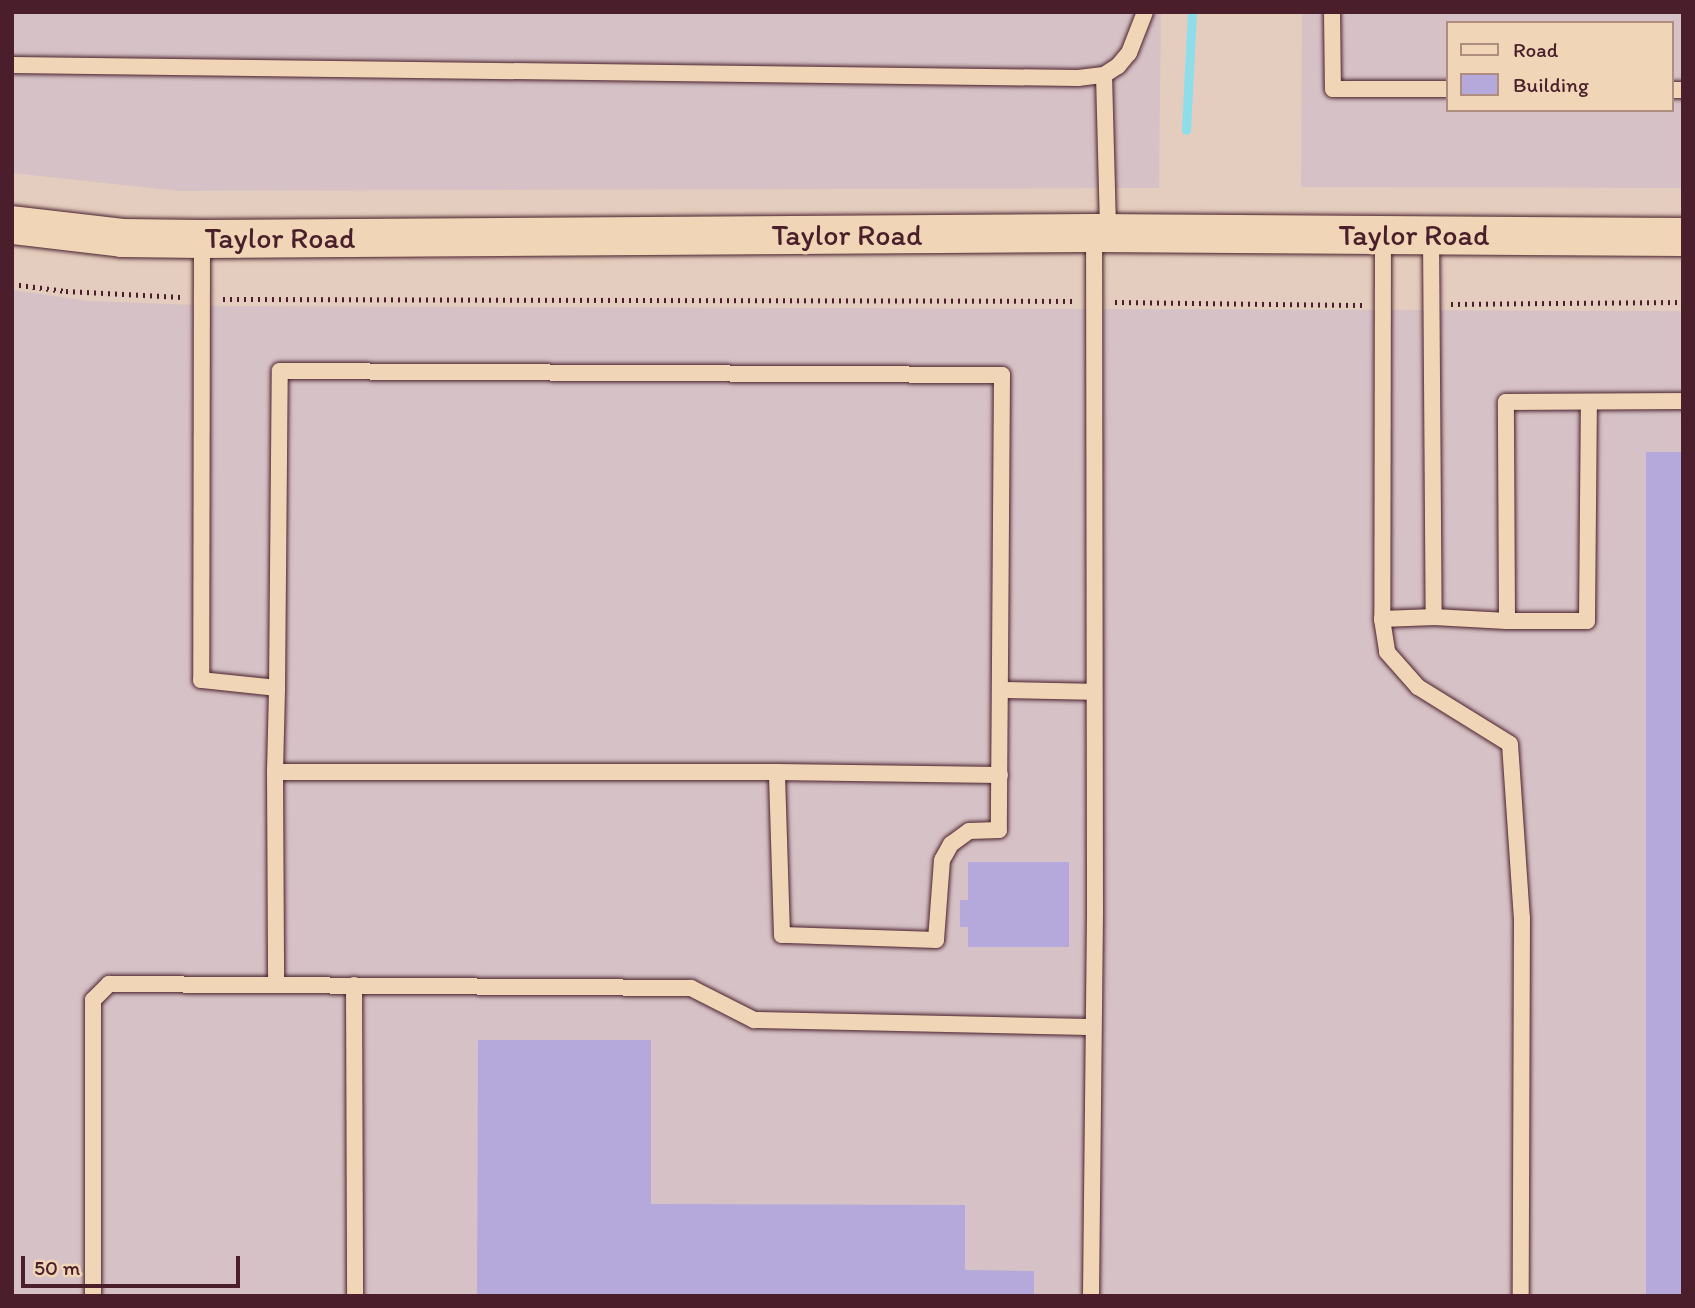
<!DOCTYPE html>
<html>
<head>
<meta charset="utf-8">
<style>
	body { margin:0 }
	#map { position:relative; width:1695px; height:1308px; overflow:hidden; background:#e4cdbe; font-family:Itim,sans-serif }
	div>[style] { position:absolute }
	.built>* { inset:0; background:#d6c2c6 }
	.stream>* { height:9px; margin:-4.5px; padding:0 4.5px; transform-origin:4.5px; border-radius:4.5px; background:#8eddeb }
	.building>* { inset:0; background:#b4a9da; transform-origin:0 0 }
	.path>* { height:4.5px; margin-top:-2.25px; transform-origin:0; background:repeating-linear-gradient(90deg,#4a1f2b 0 2px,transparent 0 7px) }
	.roads { filter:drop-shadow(0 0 2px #4a1f2b) drop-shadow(0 0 2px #4a1f2b) }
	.lane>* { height:16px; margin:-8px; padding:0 8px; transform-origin:8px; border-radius:8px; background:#f0d6b7 }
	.secondary>* { height:38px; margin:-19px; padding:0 19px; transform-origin:19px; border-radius:19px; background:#f0d6b7 }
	span { translate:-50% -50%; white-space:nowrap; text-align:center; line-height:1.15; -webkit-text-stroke:7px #f0d6b7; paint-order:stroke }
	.street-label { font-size:30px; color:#4a1f2b }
	.frame { position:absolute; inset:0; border:14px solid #4a1f2b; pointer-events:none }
	.legend { position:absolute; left:1446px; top:21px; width:228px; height:91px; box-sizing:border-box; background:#f0d6b7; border:2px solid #ae8d7f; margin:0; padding:9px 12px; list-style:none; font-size:21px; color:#4a1f2b }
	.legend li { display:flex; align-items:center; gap:14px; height:35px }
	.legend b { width:35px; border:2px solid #ae8d7f }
	.scale { position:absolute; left:21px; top:1256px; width:219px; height:32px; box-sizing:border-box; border:4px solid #4a1f2b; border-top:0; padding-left:9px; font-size:21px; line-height:24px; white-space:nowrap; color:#4a1f2b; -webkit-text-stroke:5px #f0d6b7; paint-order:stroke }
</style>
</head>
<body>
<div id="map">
	<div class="built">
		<div style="clip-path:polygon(12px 12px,1161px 12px,1159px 188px,179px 191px,12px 173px)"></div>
		<div style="clip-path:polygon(evenodd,1302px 12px,1683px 12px,1683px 188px,1301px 187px,1302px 12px,1448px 23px,1672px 23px,1672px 110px,1448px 110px,1448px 23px)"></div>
		<div style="clip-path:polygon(12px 290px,89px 301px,226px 306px,1683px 311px,1683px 1296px,12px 1296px)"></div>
	</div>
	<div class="stream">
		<div style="left:1186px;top:130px;width:118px;rotate:-87.1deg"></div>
	</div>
	<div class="building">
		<div style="left:1646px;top:452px;width:37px;height:844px"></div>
		<div style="clip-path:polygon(968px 862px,1069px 862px,1069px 947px,968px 947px,968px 927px,960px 927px,960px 900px,968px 900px)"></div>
		<div style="clip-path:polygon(478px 1040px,651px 1040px,651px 1204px,965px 1205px,965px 1270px,1034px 1271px,1034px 1296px,477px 1296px)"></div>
	</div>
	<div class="path">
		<div style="left:12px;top:284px;width:54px;rotate:7.4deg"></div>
		<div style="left:66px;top:291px;width:116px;rotate:3deg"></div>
		<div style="left:223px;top:299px;width:852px;rotate:0.13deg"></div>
		<div style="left:1115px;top:302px;width:247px;rotate:0.7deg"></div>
		<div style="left:1451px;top:304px;width:232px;rotate:-0.5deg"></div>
	</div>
	<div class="roads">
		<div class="lane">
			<div style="left:1332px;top:12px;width:77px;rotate:89.3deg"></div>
			<div style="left:1333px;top:89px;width:115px"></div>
			<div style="left:12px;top:65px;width:1066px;rotate:0.7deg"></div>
			<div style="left:1078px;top:78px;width:26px;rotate:-7deg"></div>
			<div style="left:1104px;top:75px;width:17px;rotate:-33deg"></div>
			<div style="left:1118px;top:66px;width:17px;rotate:-50deg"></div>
			<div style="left:1129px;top:53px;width:44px;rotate:-68.7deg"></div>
			<div style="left:1104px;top:75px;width:158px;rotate:88.5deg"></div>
			<div style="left:1672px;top:90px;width:11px"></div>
			<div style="left:1383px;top:235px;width:384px;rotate:90.1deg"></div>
			<div style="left:1382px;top:619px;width:52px;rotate:-2.2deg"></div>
			<div style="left:1431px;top:235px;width:382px;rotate:89.6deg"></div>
			<div style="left:1434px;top:617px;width:73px;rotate:3.1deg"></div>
			<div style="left:1507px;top:621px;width:219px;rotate:-90.3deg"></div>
			<div style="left:1506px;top:402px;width:177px;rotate:-0.3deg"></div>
			<div style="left:202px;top:239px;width:441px;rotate:90.1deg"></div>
			<div style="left:201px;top:680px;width:76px;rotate:6deg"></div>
			<div style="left:277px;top:688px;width:317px;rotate:-89.5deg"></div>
			<div style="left:280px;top:371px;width:722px;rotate:0.32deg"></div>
			<div style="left:1002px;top:375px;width:455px;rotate:90.4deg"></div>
			<div style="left:999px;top:830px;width:30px;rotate:178deg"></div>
			<div style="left:969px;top:831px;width:22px;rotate:144deg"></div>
			<div style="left:951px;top:844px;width:18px;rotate:119deg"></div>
			<div style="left:942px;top:860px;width:80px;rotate:94.3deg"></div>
			<div style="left:936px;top:940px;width:154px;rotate:-178.1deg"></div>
			<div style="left:782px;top:935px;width:163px;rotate:-91.8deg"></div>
			<div style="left:777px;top:772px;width:502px;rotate:180deg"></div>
			<div style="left:275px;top:772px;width:84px;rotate:-88.6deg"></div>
			<div style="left:1382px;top:619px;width:33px;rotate:81deg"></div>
			<div style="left:1387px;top:652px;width:47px;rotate:48.5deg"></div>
			<div style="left:1418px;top:687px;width:108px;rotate:31.8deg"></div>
			<div style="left:1510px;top:744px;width:174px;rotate:86.1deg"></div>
			<div style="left:1522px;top:918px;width:378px;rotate:90.2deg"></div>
			<div style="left:1507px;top:621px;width:80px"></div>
			<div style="left:1587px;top:621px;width:219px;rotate:-89.5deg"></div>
			<div style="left:1001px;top:690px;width:93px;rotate:1.2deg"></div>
			<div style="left:275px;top:772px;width:213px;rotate:89.7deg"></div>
			<div style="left:777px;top:772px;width:223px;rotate:0.8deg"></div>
			<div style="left:354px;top:985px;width:311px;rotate:89.8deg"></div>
			<div style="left:93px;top:1296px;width:296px;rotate:-90deg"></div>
			<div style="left:93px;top:1000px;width:23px;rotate:-45deg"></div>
			<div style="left:109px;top:984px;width:582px;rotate:0.39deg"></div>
			<div style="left:691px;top:988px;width:71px;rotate:26.9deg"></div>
			<div style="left:754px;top:1020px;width:338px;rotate:1.2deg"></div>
			<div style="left:1091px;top:1296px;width:386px;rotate:-89.4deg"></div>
			<div style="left:1095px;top:910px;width:677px;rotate:-90.08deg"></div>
		</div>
		<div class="secondary">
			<div style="left:12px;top:225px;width:111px;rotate:6.7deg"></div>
			<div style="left:122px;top:238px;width:80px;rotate:0.7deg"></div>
			<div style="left:202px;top:239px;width:892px;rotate:-0.39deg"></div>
			<div style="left:1094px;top:233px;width:589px;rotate:0.39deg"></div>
		</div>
	</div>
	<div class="street-label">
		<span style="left:847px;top:235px">Taylor Road</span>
		<span style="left:1414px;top:235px">Taylor Road</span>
		<span style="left:280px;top:238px">Taylor Road</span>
	</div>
	<div class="frame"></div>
	<ul class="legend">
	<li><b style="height:9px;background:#f0d6b7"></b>Road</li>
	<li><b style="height:19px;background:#b4a9da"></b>Building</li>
	</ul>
	<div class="scale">50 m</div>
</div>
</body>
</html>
